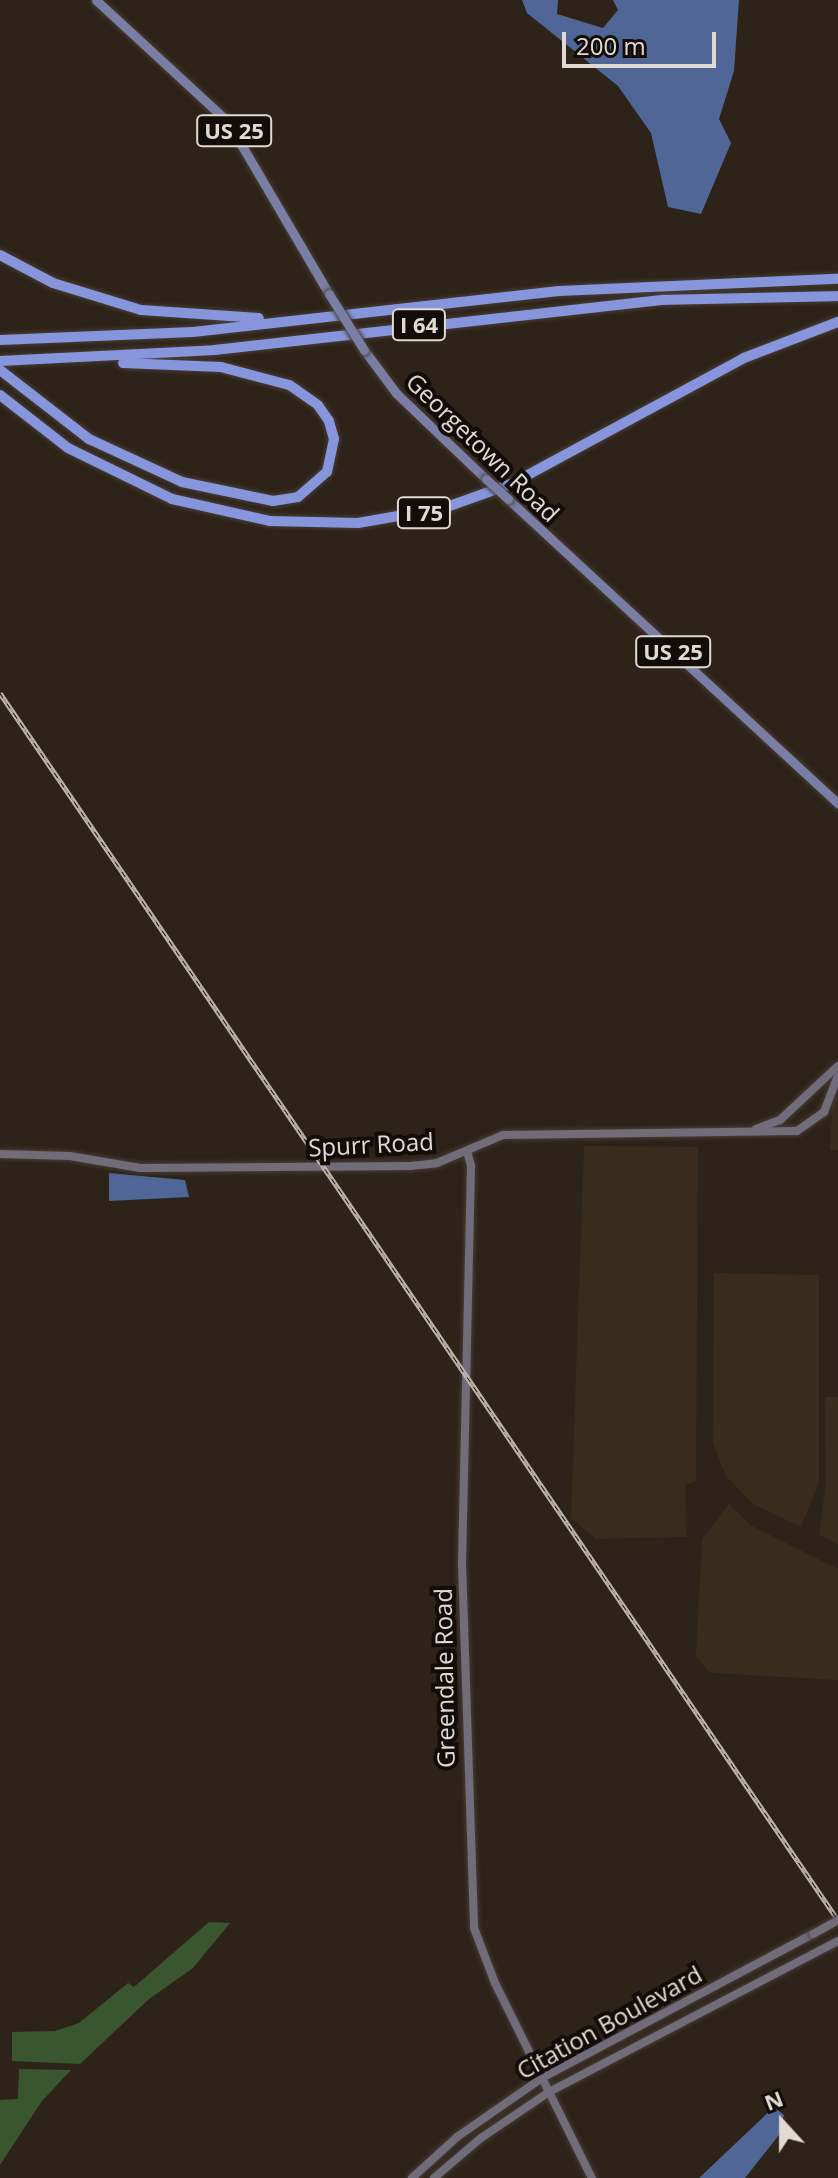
<!DOCTYPE html>
<html>
<head>
<meta charset="utf-8">
<style>
	body { margin:0 }
	#map { position:relative; width:838px; height:2178px; overflow:hidden; background:#2e2319; font-family:"Open Sans",sans-serif }
	div>[style] { position:absolute }
	.built>* { inset:0; background:#3a2c1d }
	.green>* { inset:0; background:#3a5631 }
	.water>* { inset:0; background:#4f6696 }
	.roads { filter:drop-shadow(0 0 2px #473d36) drop-shadow(0 0 2px #473d36) }
	.secondary>* { height:8px; margin:-4px; padding:0 4px; transform-origin:4px; border-radius:4px; background:#716c79 }
	.primary>* { height:9px; margin:-4.5px; padding:0 4.5px; transform-origin:4.5px; border-radius:4.5px; background:#7a7da4 }
	.highway>* { height:10px; margin:-5px; padding:0 5px; transform-origin:5px; border-radius:5px; background:#8795dc }
	.rail>* { height:5px; margin-top:-2.5px; transform-origin:0; background:repeating-linear-gradient(90deg,#120d09 0 6px,#bcb4ad 0 12px); box-sizing:border-box; border-block:2px solid #bcb4ad }
	.bridges { filter:drop-shadow(0 0 2px #473d36) drop-shadow(0 0 2px #473d36) }
	.secondary-bridge>* { height:8px; margin:-4px; padding:0 4px; transform-origin:4px; border-radius:4px; background:#716c79 }
	.primary-bridge>* { height:9px; margin:-4.5px; padding:0 4.5px; transform-origin:4.5px; border-radius:4.5px; background:#7a7da4 }
	span { translate:-50% -50%; white-space:nowrap; text-align:center; line-height:1.15; -webkit-text-stroke:8px #120d09; paint-order:stroke }
	.shield-label span { padding:2px 6px; background:#120d09; border:2px solid; border-radius:6px; -webkit-text-stroke-width:0 }
	.shield-label { font-size:22px; color:#e1dad4; font-weight:700 }
	.street-label { font-size:24px; color:#e1dad4 }
	.north { position:absolute; left:742px; top:2082px; width:80px; height:80px; -webkit-text-stroke:6px #120d09; paint-order:stroke; rotate:339deg; font-size:22px; font-weight:700; line-height:32px; text-align:center; color:#e1dad4 }
	.north::after { content:''; display:block; margin:auto; width:28px; height:36px; background:#e1dad4; clip-path:polygon(50% 0,100% 100%,50% 72%,0 100%) }
	.scale { position:absolute; left:562px; top:32px; width:154px; height:36px; box-sizing:border-box; border:4px solid #e1dad4; border-top:0; padding-left:10px; font-size:24px; line-height:28px; white-space:nowrap; color:#e1dad4; -webkit-text-stroke:6px #120d09; paint-order:stroke }
</style>
</head>
<body>
<div id="map">
	<div class="built">
		<div style="clip-path:polygon(838px 1082px,838px 1150px,830px 1150px,833px 1092px)"></div>
		<div style="clip-path:polygon(584px 1146px,698px 1147px,696px 1481px,685px 1485px,686px 1537px,596px 1539px,571px 1518px)"></div>
		<div style="clip-path:polygon(714px 1273px,819px 1275px,819px 1482px,801px 1527px,753px 1504px,726px 1476px,713px 1444px)"></div>
		<div style="clip-path:polygon(825px 1397px,838px 1397px,838px 1545px,819px 1534px,826px 1482px)"></div>
		<div style="clip-path:polygon(729px 1504px,750px 1525px,838px 1569px,838px 1680px,710px 1673px,696px 1656px,702px 1539px)"></div>
	</div>
	<div class="green">
		<div style="clip-path:polygon(209px 1922px,230px 1923px,193px 1968px,149px 1999px,80px 2064px,12px 2061px,12px 2032px,55px 2031px,79px 2023px,128px 1983px,134px 1987px)"></div>
		<div style="clip-path:polygon(19px 2069px,71px 2070px,42px 2101px,0 2165px,0 2100px,18px 2099px)"></div>
	</div>
	<div class="water">
		<div style="clip-path:polygon(522px 0,558px 0,557px 14px,603px 28px,618px 10px,613px 0,739px 0,734px 71px,719px 119px,731px 143px,701px 214px,668px 207px,651px 133px,618px 86px,527px 13px)"></div>
		<div style="clip-path:polygon(109px 1173px,185px 1180px,189px 1197px,109px 1201px)"></div>
		<div style="clip-path:polygon(774px 2107px,784px 2115px,779px 2135px,745px 2178px,699px 2178px)"></div>
	</div>
	<div class="roads">
		<div class="secondary">
			<div style="left:756px;top:1129px;width:26px;rotate:-21deg"></div>
			<div style="left:780px;top:1120px;width:79px;rotate:-43deg"></div>
			<div style="left:467px;top:1151px;width:16px;rotate:75deg"></div>
			<div style="left:471px;top:1166px;width:397px;rotate:91.3deg"></div>
			<div style="left:462px;top:1563px;width:365px;rotate:88.1deg"></div>
			<div style="left:474px;top:1928px;width:59px;rotate:69.1deg"></div>
			<div style="left:495px;top:1983px;width:218px;rotate:63.6deg"></div>
			<div style="left:0;top:1154px;width:70px;rotate:1.6deg"></div>
			<div style="left:70px;top:1156px;width:71px;rotate:9.7deg"></div>
			<div style="left:140px;top:1168px;width:270px;rotate:-0.4deg"></div>
			<div style="left:410px;top:1166px;width:27px;rotate:-6deg"></div>
			<div style="left:437px;top:1163px;width:72px;rotate:-23deg"></div>
			<div style="left:503px;top:1135px;width:294px;rotate:-0.8deg"></div>
			<div style="left:797px;top:1131px;width:33px;rotate:-35deg"></div>
			<div style="left:824px;top:1112px;width:39px;rotate:-69deg"></div>
			<div style="left:412px;top:2178px;width:61px;rotate:-42.3deg"></div>
			<div style="left:457px;top:2137px;width:103px;rotate:-34.8deg"></div>
			<div style="left:542px;top:2078px;width:307px;rotate:-28deg"></div>
			<div style="left:434px;top:2178px;width:62px;rotate:-40.4deg"></div>
			<div style="left:481px;top:2138px;width:82px;rotate:-34.1deg"></div>
			<div style="left:549px;top:2092px;width:326px;rotate:-27.6deg"></div>
		</div>
		<div class="primary">
			<div style="left:96px;top:0;width:180px;rotate:42.7deg"></div>
			<div style="left:228px;top:122px;width:199px;rotate:59.6deg"></div>
			<div style="left:364px;top:350px;width:54px;rotate:53.3deg"></div>
			<div style="left:396px;top:393px;width:124px;rotate:43.7deg"></div>
			<div style="left:508px;top:499px;width:449px;rotate:42.7deg"></div>
		</div>
		<div class="highway">
			<div style="left:0;top:255px;width:60px;rotate:27.8deg"></div>
			<div style="left:53px;top:283px;width:92px;rotate:17.1deg"></div>
			<div style="left:141px;top:310px;width:118px;rotate:3.9deg"></div>
			<div style="left:0;top:340px;width:193px;rotate:-2.4deg"></div>
			<div style="left:193px;top:332px;width:368px;rotate:-6.4deg"></div>
			<div style="left:559px;top:291px;width:279px;rotate:-2.5deg"></div>
			<div style="left:0;top:361px;width:215px;rotate:-2.9deg"></div>
			<div style="left:215px;top:350px;width:451px;rotate:-6.4deg"></div>
			<div style="left:663px;top:300px;width:175px;rotate:-1.3deg"></div>
			<div style="left:0;top:370px;width:113px;rotate:37.8deg"></div>
			<div style="left:89px;top:439px;width:102px;rotate:24.8deg"></div>
			<div style="left:182px;top:482px;width:93px;rotate:11.8deg"></div>
			<div style="left:273px;top:501px;width:25px;rotate:-9deg"></div>
			<div style="left:298px;top:497px;width:38px;rotate:-41deg"></div>
			<div style="left:327px;top:472px;width:34px;rotate:-78deg"></div>
			<div style="left:334px;top:439px;width:19px;rotate:-106deg"></div>
			<div style="left:329px;top:421px;width:19px;rotate:-125deg"></div>
			<div style="left:318px;top:405px;width:35px;rotate:-145deg"></div>
			<div style="left:289px;top:385px;width:70px;rotate:-165.2deg"></div>
			<div style="left:221px;top:367px;width:98px;rotate:-177.7deg"></div>
			<div style="left:0;top:395px;width:86px;rotate:37.9deg"></div>
			<div style="left:68px;top:448px;width:116px;rotate:26.1deg"></div>
			<div style="left:172px;top:499px;width:100px;rotate:12.7deg"></div>
			<div style="left:270px;top:521px;width:88px;rotate:1.3deg"></div>
			<div style="left:358px;top:523px;width:87px;rotate:-9.9deg"></div>
			<div style="left:444px;top:508px;width:71px;rotate:-19.7deg"></div>
			<div style="left:511px;top:484px;width:265px;rotate:-28.4deg"></div>
			<div style="left:744px;top:358px;width:101px;rotate:-21deg"></div>
		</div>
	</div>
	<div class="rail">
		<div style="left:0;top:693px;width:1486px;rotate:55.67deg"></div>
	</div>
	<div class="bridges">
		<div class="secondary-bridge">
			<div style="left:813px;top:1934px;width:29px;rotate:-29deg"></div>
		</div>
		<div class="primary-bridge">
			<div style="left:329px;top:294px;width:66px;rotate:58deg"></div>
			<div style="left:486px;top:479px;width:30px;rotate:42deg"></div>
		</div>
	</div>
	<div class="shield-label">
		<span style="left:234px;top:131px">US 25</span>
		<span style="left:419px;top:325px">I 64</span>
		<span style="left:424px;top:513px">I 75</span>
		<span style="left:673px;top:652px">US 25</span>
	</div>
	<div class="street-label">
		<span style="left:483px;top:447px;rotate:44deg">Georgetown Road</span>
		<span style="left:371px;top:1144px;rotate:-3deg">Spurr Road</span>
		<span style="left:444px;top:1678px;rotate:-91deg">Greendale Road</span>
		<span style="left:609px;top:2022px;rotate:-29deg">Citation Boulevard</span>
	</div>
	<div class="north">N</div>
	<div class="scale">200 m</div>
</div>
</body>
</html>
